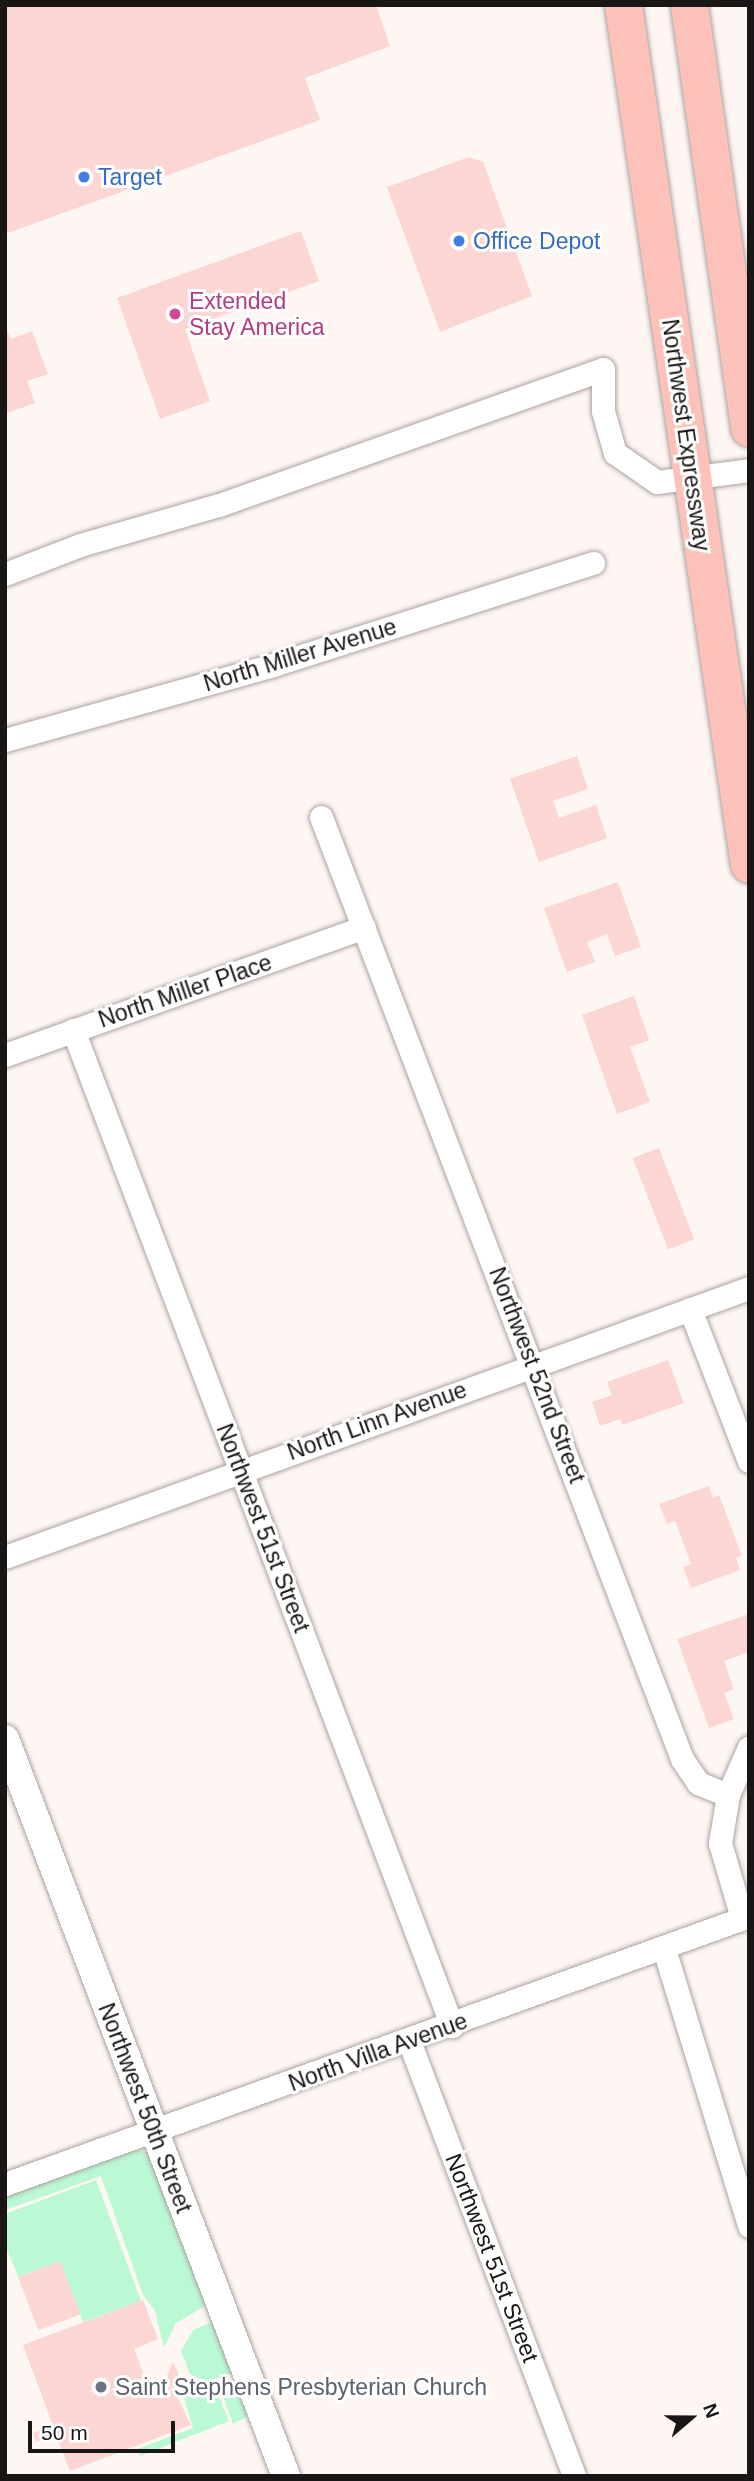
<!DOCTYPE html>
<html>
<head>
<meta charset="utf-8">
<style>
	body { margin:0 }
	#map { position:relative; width:754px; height:2481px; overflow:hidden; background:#fef6f3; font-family:Helvetica,sans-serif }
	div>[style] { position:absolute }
	.green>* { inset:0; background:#bbf9d4 }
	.building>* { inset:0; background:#fcd6d3; transform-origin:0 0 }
	.roads { filter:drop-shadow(0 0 2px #aba3a0) drop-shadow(0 0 2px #aba3a0) }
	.minor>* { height:23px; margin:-11.5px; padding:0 11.5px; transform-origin:11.5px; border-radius:11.5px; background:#fff }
	.tertiary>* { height:28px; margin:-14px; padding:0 14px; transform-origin:14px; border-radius:14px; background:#fff }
	.trunk>* { height:37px; margin:-18.5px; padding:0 18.5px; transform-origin:18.5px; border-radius:18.5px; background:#fcc2ba }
	.dots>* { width:19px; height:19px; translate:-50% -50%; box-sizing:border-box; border:4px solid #fff; border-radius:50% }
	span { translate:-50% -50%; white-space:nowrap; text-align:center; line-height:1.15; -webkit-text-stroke:6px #fff; paint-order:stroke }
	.shop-label { font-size:23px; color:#366cbe }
	.left { translate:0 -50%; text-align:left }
	.hotel-label { font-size:23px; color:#b23c85 }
	.street-label { font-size:23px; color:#191615 }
	.worship-label { font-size:23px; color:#5b616d }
	.frame { position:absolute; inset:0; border:7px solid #191615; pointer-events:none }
	.north { position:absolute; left:656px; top:2383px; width:70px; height:70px; -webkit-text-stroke:5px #fff; paint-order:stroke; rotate:70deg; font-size:19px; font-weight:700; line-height:28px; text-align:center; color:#191615 }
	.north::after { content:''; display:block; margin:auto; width:24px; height:32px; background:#191615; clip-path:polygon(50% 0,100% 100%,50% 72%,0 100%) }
	.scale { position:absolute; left:28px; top:2421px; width:147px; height:32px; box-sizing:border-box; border:4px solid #191615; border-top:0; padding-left:9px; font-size:21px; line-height:24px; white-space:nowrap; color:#191615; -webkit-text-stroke:5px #fff; paint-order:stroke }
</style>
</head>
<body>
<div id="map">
	<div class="green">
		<div style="clip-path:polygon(136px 2148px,151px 2155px,207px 2305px,176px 2323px,164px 2348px,155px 2311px,143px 2295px,101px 2176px,5px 2210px,5px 2197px)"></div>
		<div style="clip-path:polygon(96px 2180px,141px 2301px,83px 2322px,60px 2261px,18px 2277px,5px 2244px,5px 2214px)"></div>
		<div style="clip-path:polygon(212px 2322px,234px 2372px,206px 2382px,190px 2374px,181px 2351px,193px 2330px)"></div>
		<div style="clip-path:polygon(179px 2382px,206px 2398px,219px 2396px,229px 2421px,140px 2456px,137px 2449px,193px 2428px)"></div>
		<div style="clip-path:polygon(235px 2389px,248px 2408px,246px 2417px,233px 2424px,221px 2391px)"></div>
	</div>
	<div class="building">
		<div style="clip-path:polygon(5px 5px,376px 5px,390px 46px,305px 78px,320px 120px,5px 234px)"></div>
		<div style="clip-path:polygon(469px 157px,483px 162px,532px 296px,440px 332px,387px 187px)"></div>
		<div style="clip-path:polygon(301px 231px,319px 281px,185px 329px,210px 401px,160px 419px,117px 298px)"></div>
		<div style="clip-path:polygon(5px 326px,11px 339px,32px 331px,48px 374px,27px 381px,35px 403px,5px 414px)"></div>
		<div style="clip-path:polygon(577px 756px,588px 789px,553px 801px,559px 818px,596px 805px,607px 838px,539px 862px,510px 779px)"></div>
		<div style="clip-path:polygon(618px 882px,641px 947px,615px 956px,607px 934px,587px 942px,595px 962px,567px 972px,544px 908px)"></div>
		<div style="clip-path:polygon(634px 996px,649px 1040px,630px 1047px,650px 1102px,617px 1114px,582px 1015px)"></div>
		<div style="left:659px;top:1148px;width:98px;height:28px;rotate:69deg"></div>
		<div style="clip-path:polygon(668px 1360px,684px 1403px,622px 1425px,620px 1419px,600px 1426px,592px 1402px,612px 1395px,607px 1382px)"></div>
		<div style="clip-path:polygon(709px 1486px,713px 1498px,719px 1495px,742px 1556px,736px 1558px,740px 1570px,691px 1588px,683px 1567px,691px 1564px,675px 1521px,667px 1524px,659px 1504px)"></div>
		<div style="clip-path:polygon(749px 1614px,749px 1652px,724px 1661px,734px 1689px,724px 1693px,734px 1719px,709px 1728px,677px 1639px)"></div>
		<div style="left:60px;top:2261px;width:57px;height:45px;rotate:69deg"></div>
		<div style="clip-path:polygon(143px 2300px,158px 2339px,134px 2349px,148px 2385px,161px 2380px,163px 2385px,173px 2362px,179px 2375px,174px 2390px,191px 2425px,70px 2471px,56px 2435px,36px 2442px,33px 2433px,53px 2426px,23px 2345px)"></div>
	</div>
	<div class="roads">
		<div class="minor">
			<div style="left:5px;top:574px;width:80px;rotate:-21.1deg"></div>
			<div style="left:80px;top:545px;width:145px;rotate:-16.1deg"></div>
			<div style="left:219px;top:505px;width:407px;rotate:-19.5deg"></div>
			<div style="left:603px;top:369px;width:42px;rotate:90deg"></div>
			<div style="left:603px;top:411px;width:44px;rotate:74.1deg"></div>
			<div style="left:615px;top:453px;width:51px;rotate:34.6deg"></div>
			<div style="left:657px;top:482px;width:93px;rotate:-7.4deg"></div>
			<div style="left:5px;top:740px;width:278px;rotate:-15.6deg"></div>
			<div style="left:273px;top:665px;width:336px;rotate:-17.7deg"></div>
			<div style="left:321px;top:817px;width:1009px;rotate:69.03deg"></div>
			<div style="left:682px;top:1759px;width:29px;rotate:56deg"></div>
			<div style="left:698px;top:1783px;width:32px;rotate:22deg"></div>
			<div style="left:728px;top:1795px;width:49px;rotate:99.5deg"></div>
			<div style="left:720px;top:1843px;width:78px;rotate:73.7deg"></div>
			<div style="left:73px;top:1030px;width:1066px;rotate:69.17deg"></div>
			<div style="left:5px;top:1055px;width:381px;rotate:-19.6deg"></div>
			<div style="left:690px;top:1309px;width:163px;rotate:68.8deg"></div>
			<div style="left:5px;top:1557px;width:791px;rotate:-19.88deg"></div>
			<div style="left:728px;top:1795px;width:52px;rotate:-66.4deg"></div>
			<div style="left:664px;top:1949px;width:290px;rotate:72.9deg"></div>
			<div style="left:409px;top:2041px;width:465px;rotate:69.2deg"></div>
			<div style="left:5px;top:2184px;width:791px;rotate:-19.81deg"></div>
		</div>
		<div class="tertiary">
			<div style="left:5px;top:1739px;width:789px;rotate:69.13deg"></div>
		</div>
		<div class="trunk">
			<div style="left:623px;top:5px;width:868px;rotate:81.66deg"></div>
			<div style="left:689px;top:5px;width:427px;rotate:81.9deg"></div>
		</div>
	</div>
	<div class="dots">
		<div style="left:84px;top:177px;background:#3f7fe0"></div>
		<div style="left:459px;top:241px;background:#3f7fe0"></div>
		<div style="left:175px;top:314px;background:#d1479c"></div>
		<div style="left:101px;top:2387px;background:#6b7280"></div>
	</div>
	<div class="shop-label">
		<span class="left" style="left:98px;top:177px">Target</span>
		<span class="left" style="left:473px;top:241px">Office Depot</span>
	</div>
	<div class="hotel-label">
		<span class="left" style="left:189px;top:314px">Extended<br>Stay America</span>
	</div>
	<div class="street-label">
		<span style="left:686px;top:435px;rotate:82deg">Northwest Expressway</span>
		<span style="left:300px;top:655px;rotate:-17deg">North Miller Avenue</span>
		<span style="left:185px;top:991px;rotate:-19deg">North Miller Place</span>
		<span style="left:537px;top:1375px;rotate:69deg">Northwest 52nd Street</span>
		<span style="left:377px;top:1421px;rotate:-20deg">North Linn Avenue</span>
		<span style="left:263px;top:1528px;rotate:69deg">Northwest 51st Street</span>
		<span style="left:378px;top:2052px;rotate:-20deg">North Villa Avenue</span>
		<span style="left:145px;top:2108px;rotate:69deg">Northwest 50th Street</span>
		<span style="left:492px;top:2258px;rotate:69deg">Northwest 51st Street</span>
	</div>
	<div class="worship-label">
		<span class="left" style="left:115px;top:2387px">Saint Stephens Presbyterian Church</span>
	</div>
	<div class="frame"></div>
	<div class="north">N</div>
	<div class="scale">50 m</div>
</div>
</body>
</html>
